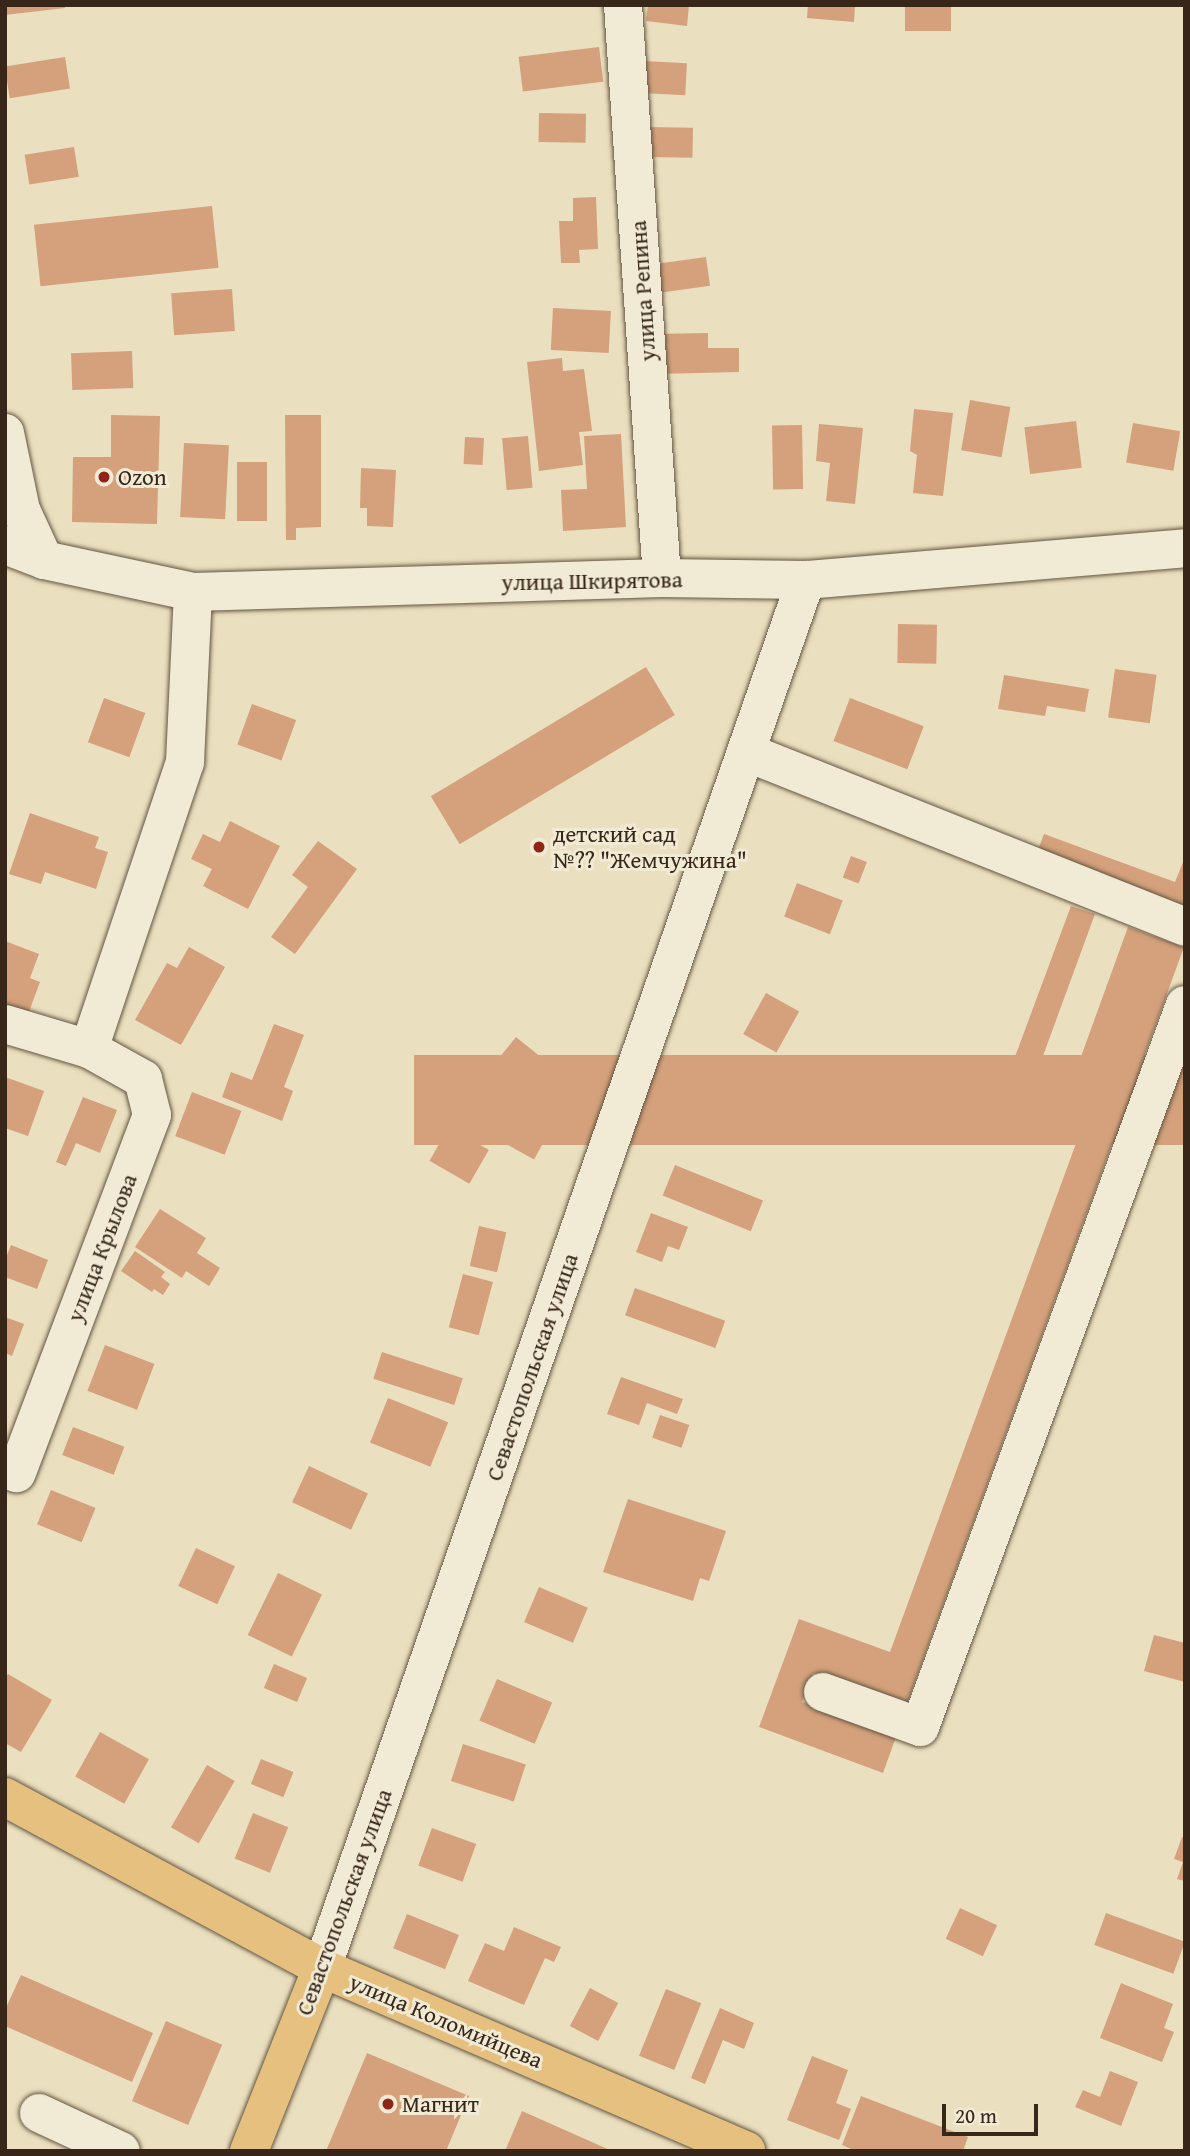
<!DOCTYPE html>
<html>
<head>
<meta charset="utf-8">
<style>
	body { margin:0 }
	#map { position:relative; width:1190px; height:2156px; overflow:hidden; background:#eadfbe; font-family:"Gentium Book Plus",serif }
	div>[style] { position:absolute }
	.building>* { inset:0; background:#d4a17c; transform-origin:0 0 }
	.roads { filter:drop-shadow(0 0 2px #645542) drop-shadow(0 0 2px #645542) }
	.minor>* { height:38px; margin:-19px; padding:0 19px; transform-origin:19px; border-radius:19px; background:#f1ead5 }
	.major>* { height:38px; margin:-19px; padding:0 19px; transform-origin:19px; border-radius:19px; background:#e5c07f }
	.dots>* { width:19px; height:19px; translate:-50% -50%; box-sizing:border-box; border:4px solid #f1ead5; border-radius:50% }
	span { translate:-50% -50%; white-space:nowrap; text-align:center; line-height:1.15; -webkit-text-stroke:6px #f1ead5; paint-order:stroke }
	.street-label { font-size:23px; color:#382719 }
	.poi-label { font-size:23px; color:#382719 }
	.left { translate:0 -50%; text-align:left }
	.frame { position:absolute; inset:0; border:7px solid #382719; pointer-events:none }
	.scale { position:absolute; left:942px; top:2104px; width:96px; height:32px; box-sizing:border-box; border:4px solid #382719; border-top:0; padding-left:9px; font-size:21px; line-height:24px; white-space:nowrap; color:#382719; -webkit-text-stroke:5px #f1ead5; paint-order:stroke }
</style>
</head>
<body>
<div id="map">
	<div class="building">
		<div style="clip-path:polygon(5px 5px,65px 5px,65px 8px,5px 15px)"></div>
		<div style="clip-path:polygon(648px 5px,689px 5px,687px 26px,646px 21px)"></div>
		<div style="clip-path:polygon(808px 5px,855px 5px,854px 22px,807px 18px)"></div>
		<div style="left:905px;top:5px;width:46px;height:26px"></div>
		<div style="left:599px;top:47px;width:35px;height:81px;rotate:83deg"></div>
		<div style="left:65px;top:57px;width:32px;height:61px;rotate:81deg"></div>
		<div style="left:643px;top:61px;width:44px;height:32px;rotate:3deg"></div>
		<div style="left:539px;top:113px;width:47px;height:29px;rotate:1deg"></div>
		<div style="left:647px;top:127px;width:46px;height:30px;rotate:1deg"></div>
		<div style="left:74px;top:147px;width:30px;height:50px;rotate:81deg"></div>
		<div style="clip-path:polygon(596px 197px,598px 249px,579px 250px,580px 263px,561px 263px,559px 221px,573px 221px,573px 198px)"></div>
		<div style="left:212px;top:206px;width:62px;height:179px;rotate:84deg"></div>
		<div style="left:706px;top:257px;width:29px;height:49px;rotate:82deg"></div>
		<div style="left:232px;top:289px;width:42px;height:61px;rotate:86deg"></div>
		<div style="left:553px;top:308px;width:58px;height:42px;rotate:3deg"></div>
		<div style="clip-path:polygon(708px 333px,708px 348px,739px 348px,739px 372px,658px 374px,656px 334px)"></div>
		<div style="left:132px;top:351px;width:37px;height:61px;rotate:88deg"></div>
		<div style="clip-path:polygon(562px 358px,563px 371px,584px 369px,592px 431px,579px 432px,583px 465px,539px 471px,527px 362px)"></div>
		<div style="left:970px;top:400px;width:41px;height:51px;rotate:10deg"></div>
		<div style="clip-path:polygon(914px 409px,953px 413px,943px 496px,913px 493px,917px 455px,910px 451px)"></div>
		<div style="clip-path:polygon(111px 415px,160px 416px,157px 524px,72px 522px,73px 457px,111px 457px)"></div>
		<div style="clip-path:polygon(285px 415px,321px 415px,321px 527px,296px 528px,296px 540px,286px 540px)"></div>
		<div style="left:1076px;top:421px;width:47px;height:52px;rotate:83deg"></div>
		<div style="left:1133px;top:423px;width:48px;height:40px;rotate:10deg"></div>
		<div style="clip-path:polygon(819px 424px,863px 428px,855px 504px,826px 501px,830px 463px,816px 461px)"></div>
		<div style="left:802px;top:425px;width:64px;height:30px;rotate:89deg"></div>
		<div style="clip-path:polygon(621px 434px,626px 527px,563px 531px,561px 490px,587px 489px,584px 436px)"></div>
		<div style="left:528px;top:436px;width:52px;height:26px;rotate:85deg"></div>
		<div style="left:465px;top:437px;width:19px;height:27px;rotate:3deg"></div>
		<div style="left:184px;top:443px;width:45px;height:74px;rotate:3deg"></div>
		<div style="left:237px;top:462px;width:30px;height:59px"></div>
		<div style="clip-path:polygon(361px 468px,396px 470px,393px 527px,367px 526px,367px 508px,360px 508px)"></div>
		<div style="left:898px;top:624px;width:39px;height:39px;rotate:1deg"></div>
		<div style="left:646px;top:667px;width:56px;height:251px;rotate:59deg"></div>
		<div style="left:1115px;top:669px;width:42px;height:49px;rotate:8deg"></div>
		<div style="clip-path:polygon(1004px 675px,1089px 689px,1085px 712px,1047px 706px,1045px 716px,998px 709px)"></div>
		<div style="left:104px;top:698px;width:44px;height:47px;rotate:20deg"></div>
		<div style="left:850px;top:698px;width:79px;height:46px;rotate:21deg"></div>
		<div style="left:252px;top:704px;width:47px;height:43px;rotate:20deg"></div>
		<div style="clip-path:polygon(30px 813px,99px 837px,95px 848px,108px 852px,96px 889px,45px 872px,41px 884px,9px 874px)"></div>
		<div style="clip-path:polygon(230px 821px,280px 846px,248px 909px,203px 886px,212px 869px,191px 859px,203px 834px,220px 842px)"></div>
		<div style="clip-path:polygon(1044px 834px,1175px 882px,1185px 857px,1185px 913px,1035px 858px)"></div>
		<div style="clip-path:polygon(318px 841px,357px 869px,295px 954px,271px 937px,308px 887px,292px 875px)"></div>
		<div style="left:851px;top:856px;width:17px;height:23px;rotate:21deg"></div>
		<div style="left:797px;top:883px;width:49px;height:36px;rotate:21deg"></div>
		<div style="clip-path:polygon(1071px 906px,1095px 914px,1036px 1075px,1070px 1087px,1128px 927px,1184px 947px,906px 1706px,813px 1673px,802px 1702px,896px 1737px,883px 1773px,759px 1727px,799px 1619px,890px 1652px,1082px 1127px,1000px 1097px)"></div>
		<div style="clip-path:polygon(5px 941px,39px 954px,30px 978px,40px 982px,27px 1017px,5px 1009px)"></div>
		<div style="clip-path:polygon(189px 947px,225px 967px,181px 1045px,135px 1020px,167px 963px,177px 968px)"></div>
		<div style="left:766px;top:993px;width:38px;height:47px;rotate:29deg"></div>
		<div style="clip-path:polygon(274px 1024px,304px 1035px,284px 1087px,293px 1091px,282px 1121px,222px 1097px,231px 1072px,252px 1080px)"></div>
		<div style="left:516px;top:1037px;width:75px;height:30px;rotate:39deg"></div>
		<div style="left:1185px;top:1055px;width:90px;height:771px;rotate:90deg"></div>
		<div style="clip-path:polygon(5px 1077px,44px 1091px,28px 1136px,5px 1128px)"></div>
		<div style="left:192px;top:1092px;width:53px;height:47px;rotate:21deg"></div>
		<div style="clip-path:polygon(83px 1097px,117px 1110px,100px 1153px,76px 1143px,66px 1166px,56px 1162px)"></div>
		<div style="left:519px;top:1102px;width:41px;height:43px;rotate:29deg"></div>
		<div style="left:449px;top:1127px;width:46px;height:39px;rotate:30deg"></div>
		<div style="left:675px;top:1165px;width:95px;height:33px;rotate:22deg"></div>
		<div style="clip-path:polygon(160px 1209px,206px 1238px,197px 1253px,220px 1268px,209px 1286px,186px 1271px,182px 1278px,135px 1247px)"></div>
		<div style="clip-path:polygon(651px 1213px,688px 1227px,679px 1250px,668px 1246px,662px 1262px,636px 1252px)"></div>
		<div style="left:479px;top:1226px;width:28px;height:41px;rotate:13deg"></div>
		<div style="clip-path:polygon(11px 1245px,48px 1260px,37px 1289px,5px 1277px,5px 1260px)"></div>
		<div style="clip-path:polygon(135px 1251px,165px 1272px,161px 1277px,170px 1284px,163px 1295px,154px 1289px,152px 1292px,121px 1271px)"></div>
		<div style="left:463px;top:1274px;width:31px;height:55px;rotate:15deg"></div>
		<div style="left:635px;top:1288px;width:96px;height:29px;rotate:20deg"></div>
		<div style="clip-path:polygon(5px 1317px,24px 1324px,12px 1356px,5px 1353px)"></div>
		<div style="left:105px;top:1345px;width:53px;height:49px;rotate:21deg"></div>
		<div style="left:382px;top:1352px;width:85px;height:28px;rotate:18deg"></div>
		<div style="clip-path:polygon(621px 1377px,683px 1399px,677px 1414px,647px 1403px,639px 1425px,607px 1414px)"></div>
		<div style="left:388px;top:1398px;width:65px;height:48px;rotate:22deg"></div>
		<div style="left:660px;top:1415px;width:31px;height:24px;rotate:19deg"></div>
		<div style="left:73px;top:1427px;width:55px;height:30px;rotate:21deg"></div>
		<div style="left:309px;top:1466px;width:65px;height:40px;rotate:25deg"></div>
		<div style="left:51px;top:1490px;width:48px;height:37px;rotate:22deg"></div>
		<div style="clip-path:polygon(628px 1499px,726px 1531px,709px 1581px,700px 1578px,693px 1601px,603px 1572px)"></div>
		<div style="left:196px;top:1548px;width:43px;height:42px;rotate:25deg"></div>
		<div style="left:278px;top:1573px;width:49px;height:69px;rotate:26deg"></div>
		<div style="left:539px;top:1587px;width:53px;height:38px;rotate:23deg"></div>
		<div style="clip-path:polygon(1154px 1635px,1185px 1643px,1185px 1682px,1144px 1671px)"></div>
		<div style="left:274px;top:1664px;width:36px;height:26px;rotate:23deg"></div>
		<div style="clip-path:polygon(8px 1674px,52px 1700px,21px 1752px,5px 1743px,5px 1679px)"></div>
		<div style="left:497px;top:1679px;width:60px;height:45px;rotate:23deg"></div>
		<div style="left:100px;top:1732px;width:56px;height:51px;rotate:29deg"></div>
		<div style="left:463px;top:1744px;width:66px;height:39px;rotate:18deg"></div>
		<div style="left:261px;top:1759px;width:35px;height:27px;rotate:22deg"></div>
		<div style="left:207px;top:1765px;width:32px;height:72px;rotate:30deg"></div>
		<div style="left:253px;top:1813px;width:38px;height:49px;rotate:22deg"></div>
		<div style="left:432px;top:1828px;width:47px;height:40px;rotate:20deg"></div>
		<div style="clip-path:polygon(1182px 1837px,1185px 1838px,1185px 1881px,1177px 1879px,1183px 1862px,1174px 1859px)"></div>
		<div style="left:960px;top:1908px;width:41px;height:34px;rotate:25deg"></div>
		<div style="left:1106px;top:1913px;width:84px;height:34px;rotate:20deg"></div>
		<div style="left:407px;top:1914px;width:56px;height:37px;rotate:22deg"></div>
		<div style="clip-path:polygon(514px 1927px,561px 1947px,554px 1962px,545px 1958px,524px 2005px,468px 1981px,485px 1943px,504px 1951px)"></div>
		<div style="clip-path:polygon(21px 1975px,153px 2033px,132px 2082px,5px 2026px,5px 2010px)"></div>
		<div style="clip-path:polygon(1121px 1983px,1173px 2004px,1164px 2028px,1174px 2032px,1162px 2062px,1100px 2038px)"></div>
		<div style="left:590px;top:1988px;width:32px;height:43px;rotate:28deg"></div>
		<div style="left:666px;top:1989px;width:38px;height:72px;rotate:22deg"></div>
		<div style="clip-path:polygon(720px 2008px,754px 2023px,744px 2049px,723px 2040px,705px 2084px,691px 2078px)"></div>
		<div style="left:166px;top:2021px;width:61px;height:87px;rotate:23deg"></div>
		<div style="clip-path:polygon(367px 2053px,469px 2096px,446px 2151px,326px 2151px)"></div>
		<div style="clip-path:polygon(812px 2056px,848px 2070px,836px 2103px,851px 2109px,839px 2140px,787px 2120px)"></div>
		<div style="clip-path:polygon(1110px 2071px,1138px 2082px,1121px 2126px,1075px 2107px,1083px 2090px,1100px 2097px)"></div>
		<div style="clip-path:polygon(861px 2096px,968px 2137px,963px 2151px,856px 2151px,842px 2145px)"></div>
		<div style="clip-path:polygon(522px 2111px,612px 2151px,505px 2151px)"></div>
	</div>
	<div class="roads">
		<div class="minor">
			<div style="left:623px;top:5px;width:574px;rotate:86.11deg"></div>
			<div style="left:5px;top:433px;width:79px;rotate:78.3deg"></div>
			<div style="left:21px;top:510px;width:55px;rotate:65.3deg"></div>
			<div style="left:5px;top:545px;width:42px;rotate:21deg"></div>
			<div style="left:44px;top:560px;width:152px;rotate:12.1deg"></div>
			<div style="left:193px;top:592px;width:469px;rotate:-1.7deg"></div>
			<div style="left:662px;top:578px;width:144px;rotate:0.8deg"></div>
			<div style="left:806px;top:580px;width:380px;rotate:-4.8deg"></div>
			<div style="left:746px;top:752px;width:473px;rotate:21.7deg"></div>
			<div style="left:5px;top:1024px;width:88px;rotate:16.6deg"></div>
			<div style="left:89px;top:1049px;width:62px;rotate:29.1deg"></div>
			<div style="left:143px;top:1079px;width:37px;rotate:76deg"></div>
			<div style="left:152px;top:1115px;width:383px;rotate:110.7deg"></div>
			<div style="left:89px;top:1049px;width:303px;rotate:-71.5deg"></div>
			<div style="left:185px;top:762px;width:170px;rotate:-87.3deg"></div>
			<div style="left:823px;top:1692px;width:103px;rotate:19.8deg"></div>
			<div style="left:920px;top:1727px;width:769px;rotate:-69.85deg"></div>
			<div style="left:322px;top:1968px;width:1470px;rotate:-70.78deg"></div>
			<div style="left:39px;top:2113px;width:90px;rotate:24.9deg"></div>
		</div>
		<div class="major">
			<div style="left:5px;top:1797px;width:360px;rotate:28.3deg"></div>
			<div style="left:322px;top:1968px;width:462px;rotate:23.3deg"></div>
			<div style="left:249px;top:2151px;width:197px;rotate:-68.3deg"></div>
		</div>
	</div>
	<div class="dots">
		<div style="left:104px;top:477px;background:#8f2418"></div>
		<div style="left:539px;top:847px;background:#8f2418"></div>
		<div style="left:388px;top:2104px;background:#8f2418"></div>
	</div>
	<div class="street-label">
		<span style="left:643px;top:291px;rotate:-94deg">улица Репина</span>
		<span style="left:592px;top:581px;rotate:-1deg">улица Шкирятова</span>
		<span style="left:102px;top:1248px;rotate:-69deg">улица Крылова</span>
		<span style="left:532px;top:1367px;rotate:-71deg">Севастопольская улица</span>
		<span style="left:344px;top:1902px;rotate:-70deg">Севастопольская улица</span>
		<span style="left:446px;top:2021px;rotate:23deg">улица Коломийцева</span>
	</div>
	<div class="poi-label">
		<span class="left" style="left:118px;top:477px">Ozon</span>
		<span class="left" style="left:553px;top:847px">детский сад<br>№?? "Жемчужина"</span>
		<span class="left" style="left:402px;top:2104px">Магнит</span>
	</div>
	<div class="frame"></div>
	<div class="scale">20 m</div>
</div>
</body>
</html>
